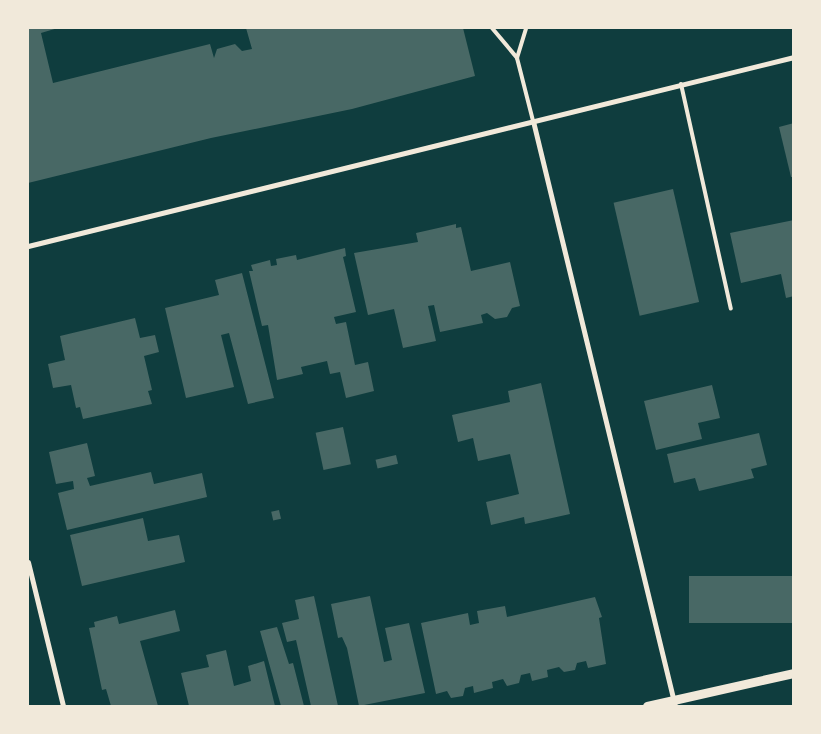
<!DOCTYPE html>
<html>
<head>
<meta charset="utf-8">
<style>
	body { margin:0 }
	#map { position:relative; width:821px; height:734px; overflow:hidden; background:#0f3d3e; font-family:Mulish,sans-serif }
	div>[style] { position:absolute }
	.building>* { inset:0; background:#486865; transform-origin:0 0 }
	.service>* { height:4px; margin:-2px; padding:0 2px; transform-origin:2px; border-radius:2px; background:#f1e9da }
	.minor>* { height:5px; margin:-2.5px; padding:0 2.5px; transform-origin:2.5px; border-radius:2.5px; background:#f1e9da }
	.tertiary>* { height:9px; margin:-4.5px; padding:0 4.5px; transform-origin:4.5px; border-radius:4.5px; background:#f1e9da }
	span { translate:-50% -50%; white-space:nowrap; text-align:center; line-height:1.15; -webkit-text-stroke:5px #f1e9da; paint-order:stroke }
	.frame { position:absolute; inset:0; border:29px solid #f1e9da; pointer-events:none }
</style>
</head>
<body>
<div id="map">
	<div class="building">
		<div style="clip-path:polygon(28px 28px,58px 28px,41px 33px,53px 83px,210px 44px,214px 58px,217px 49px,235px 44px,242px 51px,252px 49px,246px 28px,463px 28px,475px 76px,352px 109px,211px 138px,28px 183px)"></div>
		<div style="clip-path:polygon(794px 123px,794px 177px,791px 177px,779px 127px)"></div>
		<div style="left:673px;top:189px;width:116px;height:61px;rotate:77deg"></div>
		<div style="clip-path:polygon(794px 220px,794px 296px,786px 298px,781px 274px,741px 283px,730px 233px)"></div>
		<div style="clip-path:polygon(456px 224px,456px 228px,461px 227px,471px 271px,510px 262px,520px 306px,512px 308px,507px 317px,495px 319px,487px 313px,481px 315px,483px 323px,440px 332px,434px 305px,428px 306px,436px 341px,403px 348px,394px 309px,368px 315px,354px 253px,418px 242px,416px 233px)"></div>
		<div style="clip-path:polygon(345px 248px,346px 256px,343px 257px,356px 312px,334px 317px,336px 324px,346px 322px,355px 365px,368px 362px,374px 391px,346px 398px,340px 372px,330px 374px,327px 361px,301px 367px,303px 374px,277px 380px,268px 325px,262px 326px,249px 271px,253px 271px,251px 265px,270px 260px,271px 266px,277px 265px,276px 259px,296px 255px,297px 260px)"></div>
		<div style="clip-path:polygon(242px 273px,274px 398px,248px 404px,229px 333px,221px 335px,234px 387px,186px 398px,165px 308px,219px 295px,215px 280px)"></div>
		<div style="clip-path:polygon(135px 318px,140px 338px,155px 335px,159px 352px,144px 356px,152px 390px,148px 391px,152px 404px,83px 419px,80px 407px,76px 408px,71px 385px,53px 388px,48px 364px,65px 360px,60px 336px)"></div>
		<div style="clip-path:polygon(541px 383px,570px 514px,525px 524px,524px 517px,491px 525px,486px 502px,519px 494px,510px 454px,478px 461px,473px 438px,458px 442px,452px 415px,510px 402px,508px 391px)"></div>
		<div style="clip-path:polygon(712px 385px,720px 418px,698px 423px,702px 439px,656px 450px,644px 401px)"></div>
		<div style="left:343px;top:427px;width:38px;height:28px;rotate:78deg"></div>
		<div style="clip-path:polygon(759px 433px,767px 465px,751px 469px,754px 478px,699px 491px,695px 478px,674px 483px,667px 454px)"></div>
		<div style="clip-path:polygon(87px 443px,95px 476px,87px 478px,90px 486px,151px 472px,154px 484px,202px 473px,207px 497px,67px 530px,58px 493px,74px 489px,73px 481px,56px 484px,49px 452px)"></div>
		<div style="left:396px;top:455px;width:9px;height:21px;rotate:77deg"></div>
		<div style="left:279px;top:510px;width:9px;height:8px;rotate:77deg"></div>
		<div style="clip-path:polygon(143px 518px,148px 541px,179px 535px,185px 562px,82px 586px,70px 535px)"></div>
		<div style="left:794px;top:576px;width:47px;height:105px;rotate:90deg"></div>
		<div style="clip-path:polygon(314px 596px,338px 706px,311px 706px,296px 640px,287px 642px,282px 623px,299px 619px,295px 600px)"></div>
		<div style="clip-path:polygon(370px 596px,384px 662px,392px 660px,385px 628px,409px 623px,425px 693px,359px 706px,347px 648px,342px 637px,338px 638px,331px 604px)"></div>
		<div style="clip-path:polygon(595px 597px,602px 617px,599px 618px,606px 664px,588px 668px,586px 661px,577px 663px,575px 670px,564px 672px,559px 667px,547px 670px,548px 677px,532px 681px,530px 673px,521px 675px,519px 683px,507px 686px,503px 679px,492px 682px,493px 688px,474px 693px,473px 686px,465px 688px,463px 696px,451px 698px,447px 691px,436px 694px,421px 623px,468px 613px,470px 625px,479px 623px,477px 611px,505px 606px,507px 617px)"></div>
		<div style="clip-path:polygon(175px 610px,180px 631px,140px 641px,158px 706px,111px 706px,106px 689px,102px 690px,89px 628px,95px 627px,94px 622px,117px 616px,119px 624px)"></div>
		<div style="clip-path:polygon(277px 627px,289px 664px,293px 663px,304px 706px,281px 706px,260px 631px)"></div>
		<div style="clip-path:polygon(226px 650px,234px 686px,251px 681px,248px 666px,264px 661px,275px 706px,189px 706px,181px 673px,209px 667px,206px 655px)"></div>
	</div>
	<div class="service">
		<div style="left:492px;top:28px;width:39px;rotate:50deg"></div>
		<div style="left:517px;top:58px;width:65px;rotate:75.7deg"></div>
		<div style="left:517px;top:58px;width:31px;rotate:-73deg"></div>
		<div style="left:681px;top:84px;width:230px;rotate:77.5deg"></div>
	</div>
	<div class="minor">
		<div style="left:533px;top:121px;width:602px;rotate:76.36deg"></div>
		<div style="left:28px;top:246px;width:789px;rotate:-13.86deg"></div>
		<div style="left:28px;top:562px;width:148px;rotate:76.3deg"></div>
	</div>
	<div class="tertiary">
		<div style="left:647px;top:706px;width:151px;rotate:-12.7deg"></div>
	</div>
	<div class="frame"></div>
</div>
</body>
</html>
